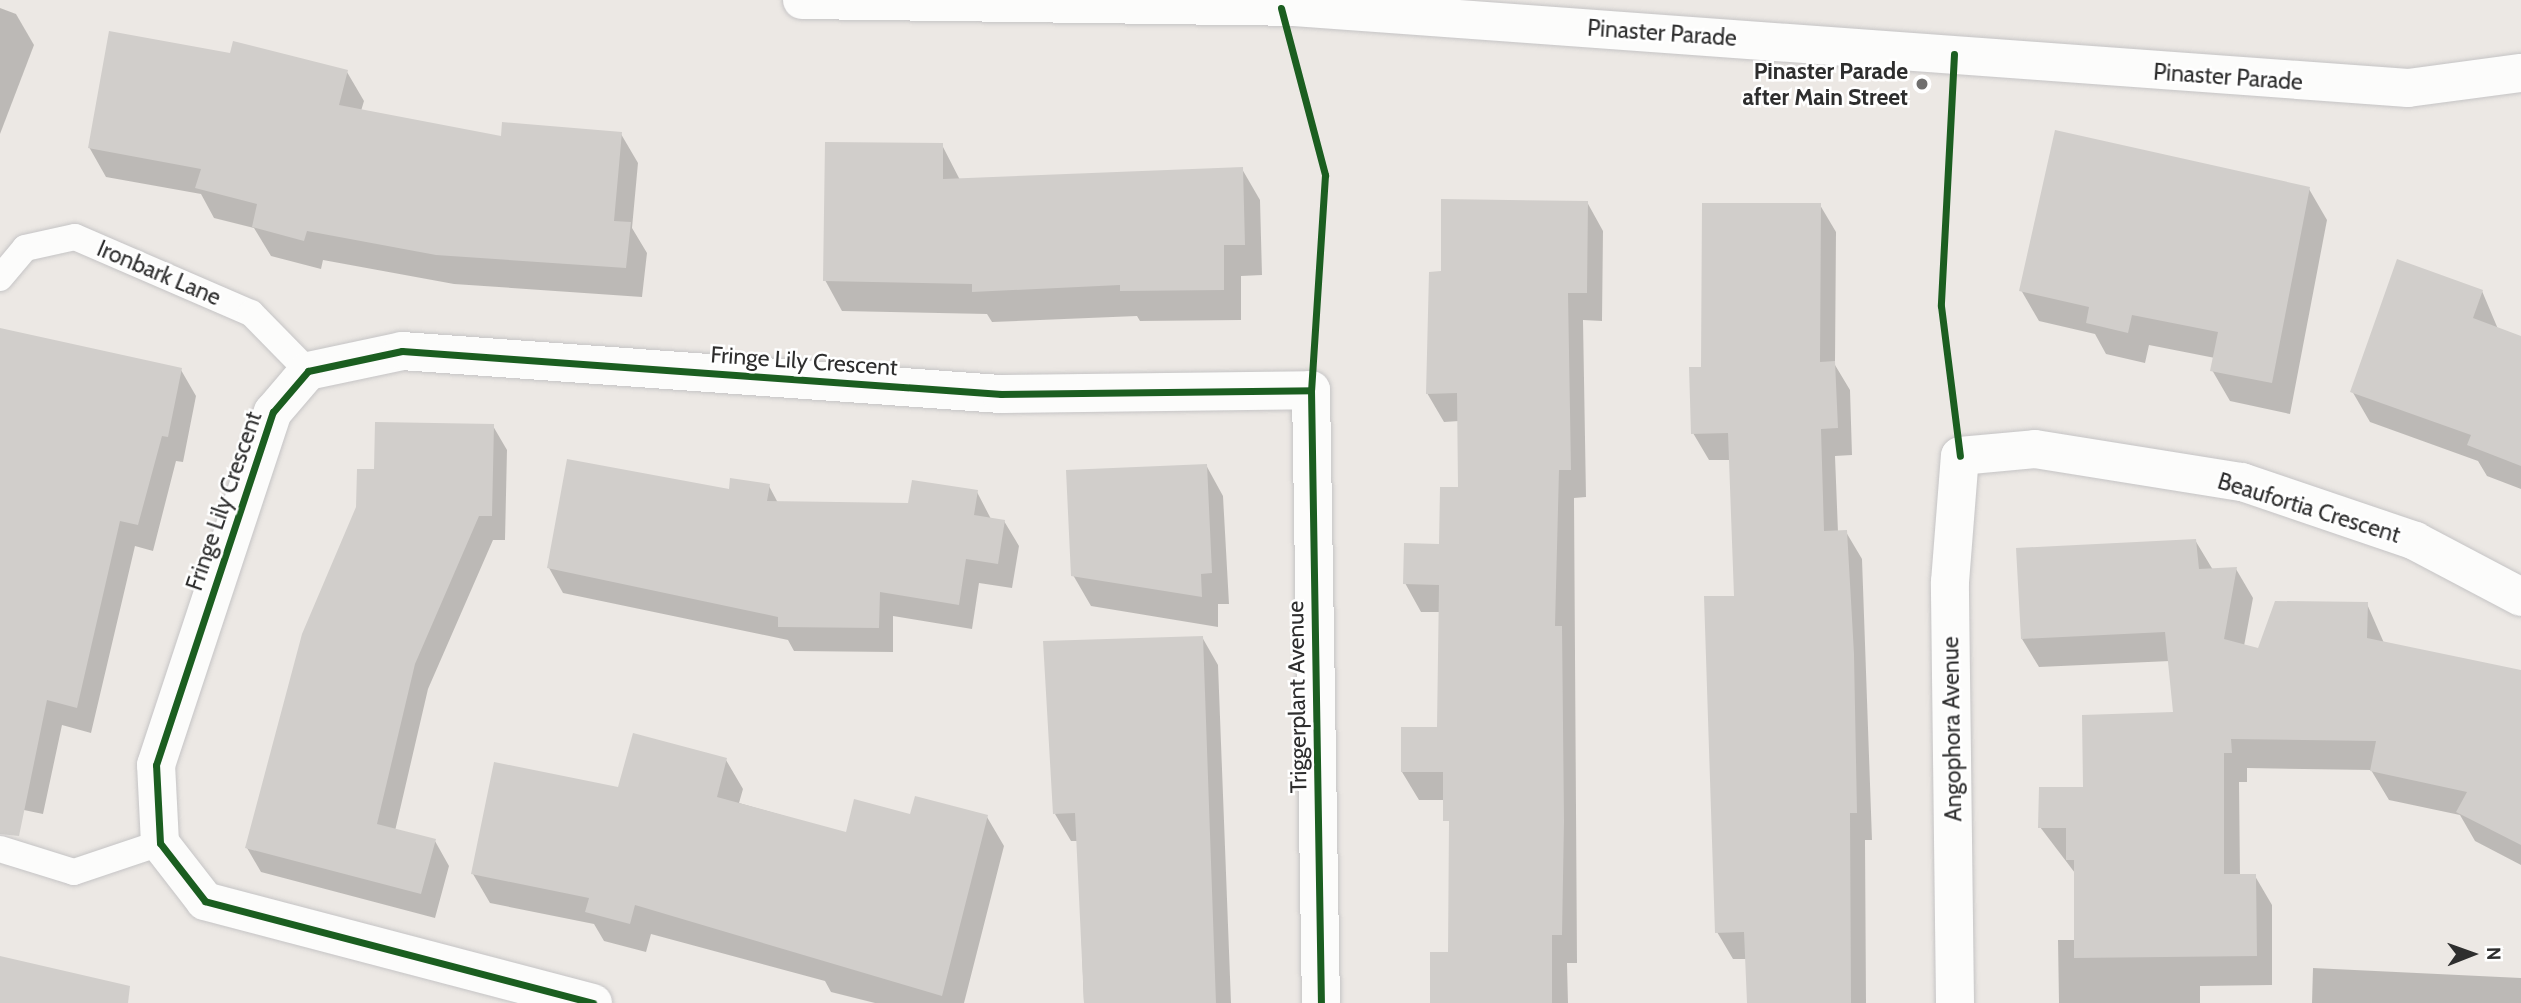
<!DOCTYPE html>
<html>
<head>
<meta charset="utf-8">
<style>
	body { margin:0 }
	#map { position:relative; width:2521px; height:1003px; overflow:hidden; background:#ece8e4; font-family:Cabin,sans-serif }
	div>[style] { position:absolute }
	.shadow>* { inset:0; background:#0003 }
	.building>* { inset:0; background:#d1cecb }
	.roads { filter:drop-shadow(0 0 2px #c5c4c5) drop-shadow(0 0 2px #c5c4c5) }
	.lane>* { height:26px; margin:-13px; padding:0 13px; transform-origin:13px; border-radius:13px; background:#fcfcfb }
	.street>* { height:38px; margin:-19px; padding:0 19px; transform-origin:19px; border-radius:19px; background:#fcfcfb }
	.secondary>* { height:38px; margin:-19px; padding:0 19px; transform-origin:19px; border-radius:19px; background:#fcfcfb }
	.cycleway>* { height:7px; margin:-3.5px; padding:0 3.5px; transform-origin:3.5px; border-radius:3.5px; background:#1b5e20 }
	.dots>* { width:19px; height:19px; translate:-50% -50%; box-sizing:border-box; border:4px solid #fff; border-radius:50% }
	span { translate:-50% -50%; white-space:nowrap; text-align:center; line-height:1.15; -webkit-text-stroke:5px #fff; paint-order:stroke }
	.street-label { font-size:23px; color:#2e2e2e }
	.poi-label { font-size:23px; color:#2e2e2e; font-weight:700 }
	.right { translate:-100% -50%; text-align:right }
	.north { position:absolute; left:2437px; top:919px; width:70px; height:70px; -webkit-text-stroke:5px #fff; paint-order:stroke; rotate:89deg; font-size:19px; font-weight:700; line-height:28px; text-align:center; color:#2e2e2e }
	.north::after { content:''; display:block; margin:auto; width:24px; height:32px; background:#2e2e2e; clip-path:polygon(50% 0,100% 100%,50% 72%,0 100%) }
</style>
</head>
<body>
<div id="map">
	<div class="shadow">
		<div style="clip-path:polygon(0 8px,16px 14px,34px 45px,0 134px)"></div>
		<div style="clip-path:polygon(231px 55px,347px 72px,364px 101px,361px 111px,502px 138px,621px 134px,638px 163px,632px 228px,647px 253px,642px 297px,454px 284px,323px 260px,321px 269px,271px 256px,254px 228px,214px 218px,201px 194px,106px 177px,89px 147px)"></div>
		<div style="clip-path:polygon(942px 145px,960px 180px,1242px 169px,1260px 200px,1262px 275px,1241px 276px,1241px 320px,1140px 321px,1137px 316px,992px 322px,987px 314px,842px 311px,825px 280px)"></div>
		<div style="clip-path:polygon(2309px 189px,2327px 220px,2290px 414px,2230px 401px,2212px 370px,2215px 358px,2149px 345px,2145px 363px,2106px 354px,2095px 334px,2039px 321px,2021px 290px)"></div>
		<div style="clip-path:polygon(1587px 202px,1603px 231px,1602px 321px,1583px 320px,1586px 497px,1574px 498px,1577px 963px,1567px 963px,1568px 1003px,1432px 1003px,1450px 953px,1451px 830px,1445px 800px,1419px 800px,1402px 772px,1438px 728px,1440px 612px,1421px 612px,1405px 583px,1441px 546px,1460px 489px,1459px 421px,1444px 422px,1427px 393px,1442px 273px)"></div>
		<div style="clip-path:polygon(1820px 205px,1836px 232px,1835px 365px,1850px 390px,1852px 455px,1835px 456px,1838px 532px,1846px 532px,1862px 559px,1872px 840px,1865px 840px,1866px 1003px,1749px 1003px,1747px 959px,1733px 959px,1717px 932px,1736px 598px,1731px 460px,1709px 460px,1693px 433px,1703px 368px)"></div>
		<div style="clip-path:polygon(2482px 291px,2498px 329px,2521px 338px,2521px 489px,2487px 476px,2478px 461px,2370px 422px,2352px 391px)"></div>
		<div style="clip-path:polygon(0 357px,181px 370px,196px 396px,183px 462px,176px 461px,153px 551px,135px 546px,91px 733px,62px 725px,43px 814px,0 805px)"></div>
		<div style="clip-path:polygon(493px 426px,507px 450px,505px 540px,493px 540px,428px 689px,395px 831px,435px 841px,449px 866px,435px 918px,261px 872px,247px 848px,376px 470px)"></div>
		<div style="clip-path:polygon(1206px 465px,1223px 496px,1229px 604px,1218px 604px,1218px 627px,1091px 606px,1073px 575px)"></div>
		<div style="clip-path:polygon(769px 486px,778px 503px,910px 504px,977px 492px,991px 519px,1004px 521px,1019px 546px,1012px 588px,979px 583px,972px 629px,893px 616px,893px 652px,794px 651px,788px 640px,563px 593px,549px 568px,730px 491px)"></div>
		<div style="clip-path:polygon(2195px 540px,2213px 570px,2236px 569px,2253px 598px,2244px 646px,2259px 650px,2367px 604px,2384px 643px,2521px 679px,2521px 865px,2475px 841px,2460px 815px,2389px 800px,2371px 770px,2247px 768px,2247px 782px,2239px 782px,2240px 876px,2255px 876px,2272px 905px,2272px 985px,2200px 986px,2200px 1003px,2059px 1003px,2058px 940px,2076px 940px,2075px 873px,2040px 827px,2175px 714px,2170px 661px,2039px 667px,2022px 639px)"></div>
		<div style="clip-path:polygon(1202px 637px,1218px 665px,1231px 1003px,1084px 1003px,1078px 841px,1071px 841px,1055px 814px)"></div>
		<div style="clip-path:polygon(726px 760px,743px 789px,739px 803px,847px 834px,911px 816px,987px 817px,1004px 846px,964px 1003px,875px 1003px,831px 992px,825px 981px,651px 934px,646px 952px,604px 941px,594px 924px,490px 903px,473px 874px,619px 789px)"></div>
		<div style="clip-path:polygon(2313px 968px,2521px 978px,2521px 1003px,2312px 1003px)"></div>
	</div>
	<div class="building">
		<div style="clip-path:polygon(109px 31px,230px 53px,233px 41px,348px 70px,339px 105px,501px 136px,502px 122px,622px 132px,614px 221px,631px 222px,626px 268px,436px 255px,307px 231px,304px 241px,252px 227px,257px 204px,195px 188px,201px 169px,88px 148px)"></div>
		<div style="clip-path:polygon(2055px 130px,2310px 187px,2272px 383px,2210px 371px,2218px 332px,2132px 315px,2128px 333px,2086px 323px,2089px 307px,2019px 291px)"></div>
		<div style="clip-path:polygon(825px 142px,943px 143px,943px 179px,1243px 167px,1245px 245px,1224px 245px,1224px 290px,1120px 291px,1120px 285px,972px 292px,972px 284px,823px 281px)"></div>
		<div style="clip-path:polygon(1441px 199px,1588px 201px,1587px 293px,1568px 293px,1571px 470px,1559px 470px,1555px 626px,1562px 626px,1564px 821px,1562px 935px,1552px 935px,1552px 1003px,1430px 1003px,1430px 952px,1448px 952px,1449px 821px,1443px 821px,1443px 772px,1401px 772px,1401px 727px,1437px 727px,1439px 585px,1403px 584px,1404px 543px,1439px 544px,1440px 487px,1458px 487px,1457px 393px,1426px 394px,1429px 272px,1441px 271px)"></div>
		<div style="clip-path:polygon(1702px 203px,1821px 203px,1820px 362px,1835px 361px,1838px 428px,1821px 429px,1824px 531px,1847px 530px,1854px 654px,1857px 813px,1850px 813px,1851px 1003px,1747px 1003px,1744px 932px,1715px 933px,1704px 596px,1734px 596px,1728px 433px,1691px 434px,1689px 367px,1701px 367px)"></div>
		<div style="clip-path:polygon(2397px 259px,2483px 290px,2473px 318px,2521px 336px,2521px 466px,2467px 445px,2471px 435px,2350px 392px)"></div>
		<div style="clip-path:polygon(0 328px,182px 368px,168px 437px,162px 436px,138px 525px,120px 521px,77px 708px,47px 700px,19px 836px,0 834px)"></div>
		<div style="clip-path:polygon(375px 422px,494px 424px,492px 516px,479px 516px,415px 664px,377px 824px,436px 839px,421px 894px,245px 848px,302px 634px,356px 507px,357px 469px,374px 469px)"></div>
		<div style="clip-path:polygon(567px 459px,729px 489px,730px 478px,770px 484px,767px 501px,908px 503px,912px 480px,978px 490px,974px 515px,1005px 520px,998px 564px,966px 559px,959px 605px,880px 592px,879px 628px,778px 627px,778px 617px,547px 568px)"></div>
		<div style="clip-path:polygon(1207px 464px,1212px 573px,1201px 574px,1202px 597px,1071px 576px,1066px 470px)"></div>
		<div style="clip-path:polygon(2196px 539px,2199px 569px,2237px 567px,2224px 639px,2258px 648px,2275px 601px,2368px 602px,2367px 638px,2521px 670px,2521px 845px,2456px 812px,2467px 792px,2370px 771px,2376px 741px,2231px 739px,2232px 753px,2224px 753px,2224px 874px,2256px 874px,2257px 956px,2074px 958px,2074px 860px,2066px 860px,2066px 828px,2038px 828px,2039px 787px,2083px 787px,2082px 715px,2173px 712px,2165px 632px,2021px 639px,2016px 548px)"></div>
		<div style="clip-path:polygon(1203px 636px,1216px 1003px,1084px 1003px,1075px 813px,1053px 814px,1043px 641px)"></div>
		<div style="clip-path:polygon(633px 733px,727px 758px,717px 797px,846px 832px,854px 799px,910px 814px,915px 796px,988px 815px,942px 996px,635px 905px,630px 924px,585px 912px,589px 898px,471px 874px,494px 762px,618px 787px)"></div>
		<div style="clip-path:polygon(0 956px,130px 986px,128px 1003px,0 1003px)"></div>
	</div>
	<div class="roads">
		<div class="lane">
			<div style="left:0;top:278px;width:39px;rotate:-50deg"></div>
			<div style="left:25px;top:248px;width:51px;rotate:-12.4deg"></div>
			<div style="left:75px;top:237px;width:192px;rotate:23.4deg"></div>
			<div style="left:251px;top:313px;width:81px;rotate:45.5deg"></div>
			<div style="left:0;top:849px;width:77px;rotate:17.3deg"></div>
			<div style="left:74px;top:872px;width:91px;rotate:-18.6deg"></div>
		</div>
		<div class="street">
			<div style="left:593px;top:1003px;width:401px;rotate:-165.3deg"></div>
			<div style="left:205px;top:901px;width:73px;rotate:-127.8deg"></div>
			<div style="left:160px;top:843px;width:78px;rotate:-92.9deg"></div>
			<div style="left:156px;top:765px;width:372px;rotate:-71.7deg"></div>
			<div style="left:273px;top:412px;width:54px;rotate:-49.5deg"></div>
			<div style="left:308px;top:371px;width:96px;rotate:-12deg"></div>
			<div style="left:402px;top:351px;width:601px;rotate:4.11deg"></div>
			<div style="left:1001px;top:394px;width:310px;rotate:-0.7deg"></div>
			<div style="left:1311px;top:390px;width:613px;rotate:89.07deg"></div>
			<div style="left:1955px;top:1003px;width:421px;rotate:-90.7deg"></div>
			<div style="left:1950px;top:582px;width:126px;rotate:-85.5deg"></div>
			<div style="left:1960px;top:456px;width:75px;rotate:-5.3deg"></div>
			<div style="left:2035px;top:449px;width:210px;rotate:9.1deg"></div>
			<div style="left:2242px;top:482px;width:183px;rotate:18.8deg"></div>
			<div style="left:2415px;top:541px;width:120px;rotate:27.8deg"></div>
		</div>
		<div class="secondary">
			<div style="left:802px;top:0;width:492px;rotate:0.8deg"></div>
			<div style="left:1294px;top:7px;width:1117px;rotate:4.16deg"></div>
			<div style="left:2408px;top:88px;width:114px;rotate:-7.6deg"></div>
		</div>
	</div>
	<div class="cycleway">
		<div style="left:1281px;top:8px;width:173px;rotate:75.2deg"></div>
		<div style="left:1325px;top:175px;width:215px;rotate:93.7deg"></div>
		<div style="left:1311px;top:390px;width:613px;rotate:89.07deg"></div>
		<div style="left:1954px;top:54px;width:252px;rotate:93deg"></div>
		<div style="left:1941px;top:306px;width:151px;rotate:82.8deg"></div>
		<div style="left:593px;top:1003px;width:401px;rotate:-165.3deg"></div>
		<div style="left:205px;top:901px;width:73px;rotate:-127.8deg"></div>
		<div style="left:160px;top:843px;width:78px;rotate:-92.9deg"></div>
		<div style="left:156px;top:765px;width:372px;rotate:-71.7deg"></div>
		<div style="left:273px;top:412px;width:54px;rotate:-49.5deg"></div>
		<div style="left:308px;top:371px;width:96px;rotate:-12deg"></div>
		<div style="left:402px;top:351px;width:601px;rotate:4.11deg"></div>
		<div style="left:1001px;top:394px;width:310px;rotate:-0.7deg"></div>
	</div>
	<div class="dots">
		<div style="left:1922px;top:84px;background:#706f6e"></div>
	</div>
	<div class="street-label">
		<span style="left:1662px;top:33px;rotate:4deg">Pinaster Parade</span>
		<span style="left:2228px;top:77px;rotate:4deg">Pinaster Parade</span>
		<span style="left:159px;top:273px;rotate:23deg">Ironbark Lane</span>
		<span style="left:804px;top:361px;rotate:4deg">Fringe Lily Crescent</span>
		<span style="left:224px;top:501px;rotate:-71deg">Fringe Lily Crescent</span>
		<span style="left:2309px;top:508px;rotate:17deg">Beaufortia Crescent</span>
		<span style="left:1297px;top:697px;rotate:-91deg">Triggerplant Avenue</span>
		<span style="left:1952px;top:729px;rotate:-91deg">Angophora Avenue</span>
	</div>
	<div class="poi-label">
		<span class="right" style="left:1908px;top:84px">Pinaster Parade<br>after Main Street</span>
	</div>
	<div class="north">N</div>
</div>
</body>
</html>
